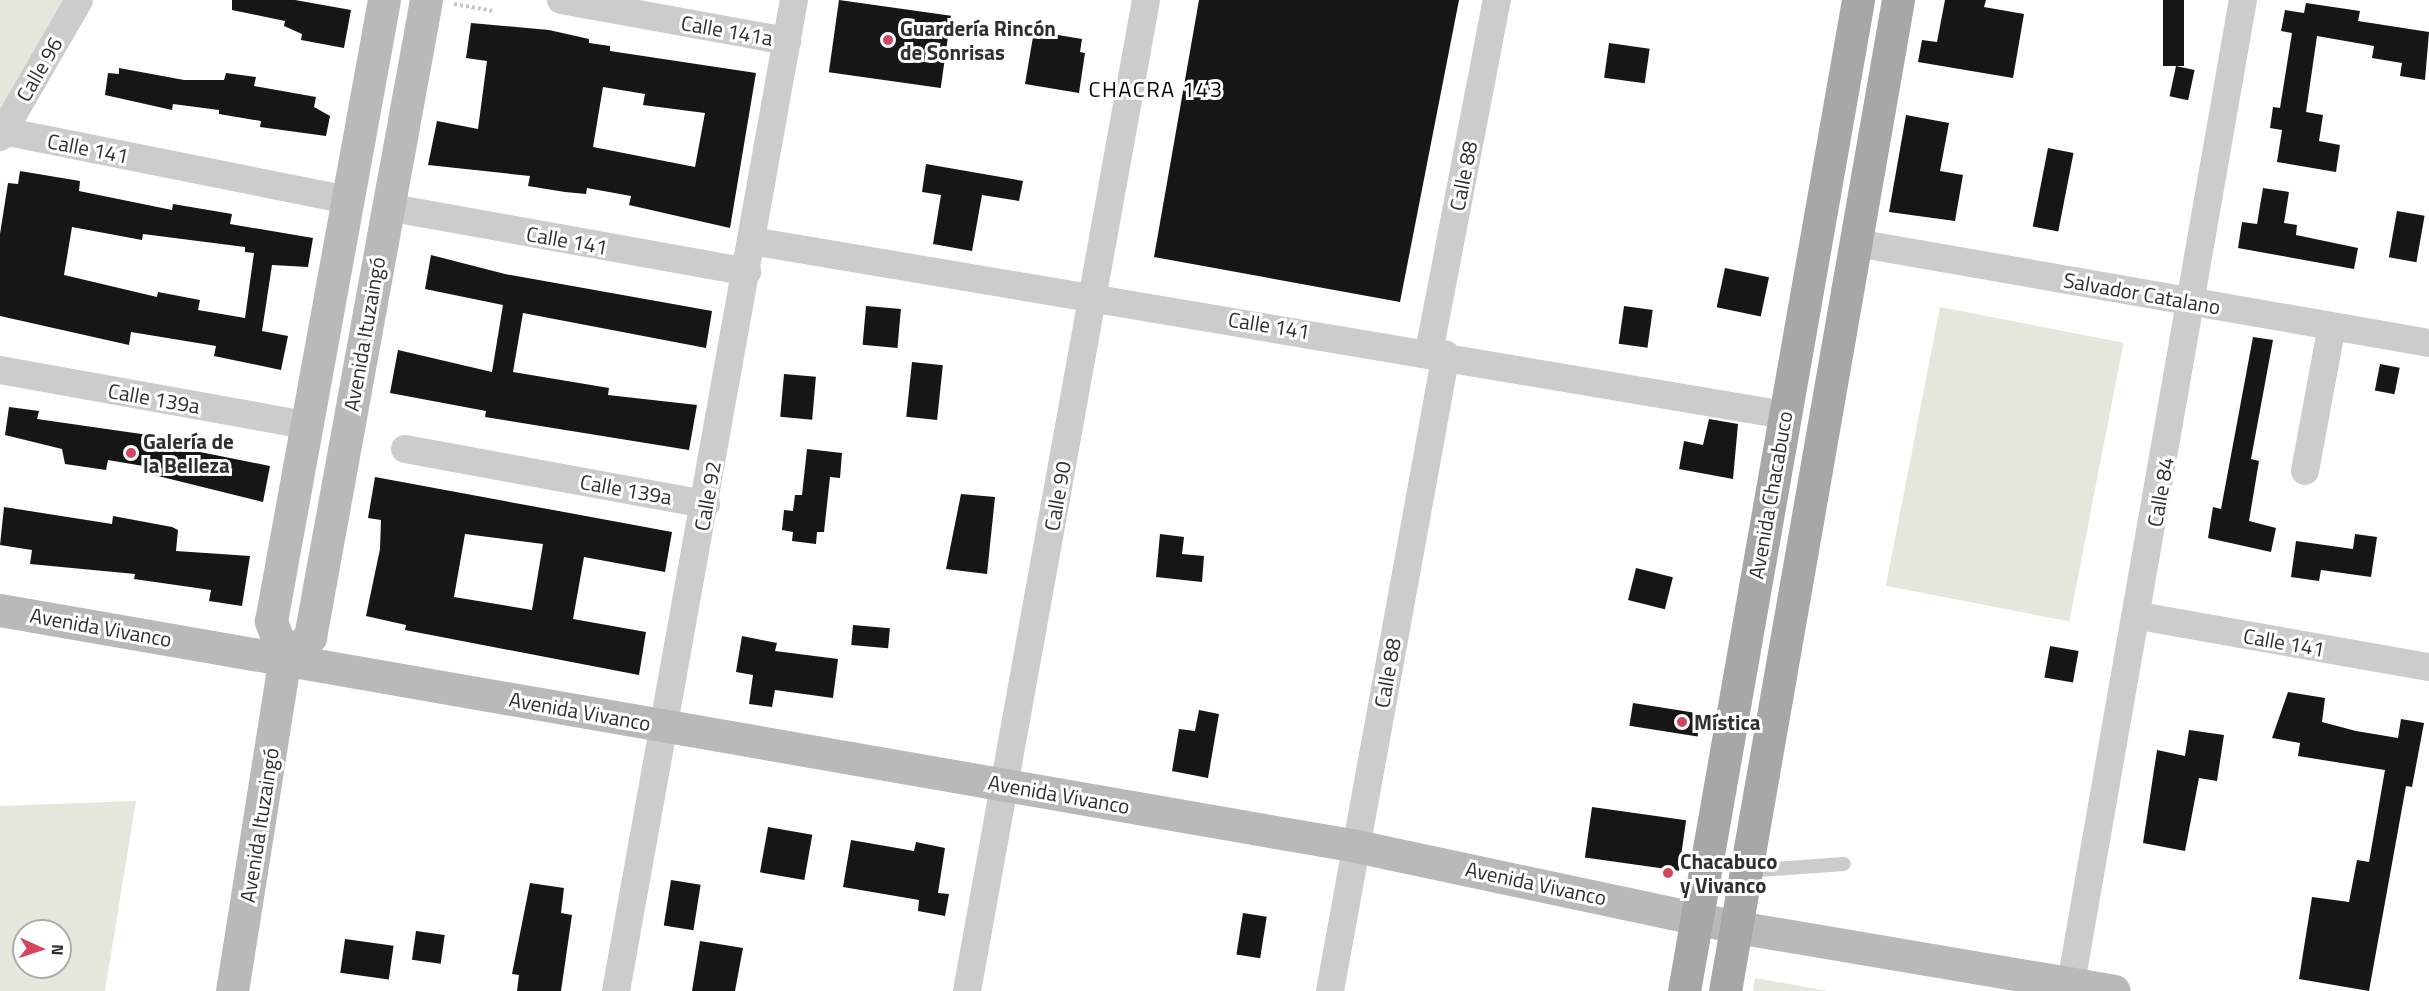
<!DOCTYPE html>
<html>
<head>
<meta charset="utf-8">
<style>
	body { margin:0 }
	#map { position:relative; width:2429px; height:991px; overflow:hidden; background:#fff; font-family:"Titillium Web",sans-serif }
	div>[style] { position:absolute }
	.green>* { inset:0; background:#e4e8dc; transform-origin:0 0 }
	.building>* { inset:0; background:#161616; transform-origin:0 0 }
	.path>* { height:4px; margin-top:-2px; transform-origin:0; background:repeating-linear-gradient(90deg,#c9c9c9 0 3px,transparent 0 6px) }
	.lane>* { height:14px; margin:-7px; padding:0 7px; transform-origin:7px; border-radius:7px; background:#ccc }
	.street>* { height:28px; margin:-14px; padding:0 14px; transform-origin:14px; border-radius:14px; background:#ccc }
	.secondary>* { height:33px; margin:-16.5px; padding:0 16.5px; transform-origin:16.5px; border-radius:16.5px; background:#b9b9b9 }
	.primary>* { height:33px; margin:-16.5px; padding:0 16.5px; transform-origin:16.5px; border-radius:16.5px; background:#a7a7a7 }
	.dots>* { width:16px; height:16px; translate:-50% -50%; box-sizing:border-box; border:3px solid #fff; border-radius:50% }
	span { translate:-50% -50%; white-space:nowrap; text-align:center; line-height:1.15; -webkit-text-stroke:6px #fff; paint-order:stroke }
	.poi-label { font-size:21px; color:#2f2f2f; font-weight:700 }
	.left { translate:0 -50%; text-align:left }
	.street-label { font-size:21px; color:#2f2f2f }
	.neighbourhood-label { font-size:22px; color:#000; letter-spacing:1.5px }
	.north { position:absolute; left:12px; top:919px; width:60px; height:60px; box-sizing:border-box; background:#fff; border:2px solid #acacac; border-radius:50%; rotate:93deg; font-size:16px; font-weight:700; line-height:24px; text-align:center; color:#2f2f2f }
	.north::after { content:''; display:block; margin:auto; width:21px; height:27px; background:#d3455c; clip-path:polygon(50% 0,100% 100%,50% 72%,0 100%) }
</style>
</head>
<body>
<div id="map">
	<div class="green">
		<div style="clip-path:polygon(0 0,64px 0,0 111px)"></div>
		<div style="left:1940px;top:307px;width:187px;height:284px;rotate:11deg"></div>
		<div style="clip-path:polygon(evenodd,136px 801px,105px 991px,0 991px,0 806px,136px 801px,24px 931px,60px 931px,60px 967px,24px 967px,24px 931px)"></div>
		<div style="clip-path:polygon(1755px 978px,1828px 991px,1753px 991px)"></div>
	</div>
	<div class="building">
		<div style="clip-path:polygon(232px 0,295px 0,351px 10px,344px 48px,301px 40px,302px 34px,284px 26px,285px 21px,232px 10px)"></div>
		<div style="left:839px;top:0;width:113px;height:73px;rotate:8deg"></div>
		<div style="clip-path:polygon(1199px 0,1459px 0,1400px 302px,1154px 257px)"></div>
		<div style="clip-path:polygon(1945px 0,1986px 0,1984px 7px,2024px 14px,2013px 78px,1918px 62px,1922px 40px,1937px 42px)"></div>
		<div style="left:2163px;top:0;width:21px;height:66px"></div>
		<div style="clip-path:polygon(2306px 3px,2360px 11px,2358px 21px,2429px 32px,2425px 80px,2400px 76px,2402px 63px,2372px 58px,2374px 46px,2317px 36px,2306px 112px,2323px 115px,2319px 141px,2340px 145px,2336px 172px,2277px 162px,2282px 130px,2270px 128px,2273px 107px,2280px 108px,2292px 33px,2281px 31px,2285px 10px,2304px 13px)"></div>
		<div style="clip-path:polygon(evenodd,471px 23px,549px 30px,589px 39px,589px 43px,610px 46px,610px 51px,756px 73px,730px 228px,629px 205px,631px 196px,587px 188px,586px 194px,565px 192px,528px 186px,530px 176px,428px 165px,437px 121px,478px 129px,487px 61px,466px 58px,471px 23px,603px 87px,645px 94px,643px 105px,705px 113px,695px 167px,593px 147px,603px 87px)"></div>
		<div style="clip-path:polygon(1034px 31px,1082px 39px,1080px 52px,1085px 53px,1079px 93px,1025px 84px)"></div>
		<div style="left:1609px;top:43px;width:41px;height:35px;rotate:8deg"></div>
		<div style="left:2176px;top:66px;width:19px;height:31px;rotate:12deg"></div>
		<div style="clip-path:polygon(119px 68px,184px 80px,224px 80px,226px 73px,256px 77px,254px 86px,316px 97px,314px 107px,330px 116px,326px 136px,260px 127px,261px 121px,219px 114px,219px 110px,173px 104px,172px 110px,105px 95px,108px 73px,119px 74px)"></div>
		<div style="clip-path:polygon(1906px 115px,1949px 123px,1940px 171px,1963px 175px,1955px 221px,1889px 212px)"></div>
		<div style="left:2048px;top:148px;width:26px;height:80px;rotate:11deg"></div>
		<div style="clip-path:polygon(926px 164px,1023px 181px,1019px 201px,982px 195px,972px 251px,933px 244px,941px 195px,922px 192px)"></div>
		<div style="clip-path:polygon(evenodd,20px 171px,80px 181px,79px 191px,172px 210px,173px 204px,232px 214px,230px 224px,313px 238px,308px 267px,272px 265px,262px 331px,288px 336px,281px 370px,214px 356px,216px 346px,131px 332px,129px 345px,0 316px,0 234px,8px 183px,18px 184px,20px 171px,72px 227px,142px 240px,143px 234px,245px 247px,245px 252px,254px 253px,245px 318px,198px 310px,200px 300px,158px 292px,157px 297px,64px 275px,72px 227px)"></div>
		<div style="clip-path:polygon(2263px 188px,2289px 192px,2284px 223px,2297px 225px,2296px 235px,2358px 248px,2354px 269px,2238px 248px,2242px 222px,2257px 224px)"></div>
		<div style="left:2397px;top:211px;width:28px;height:47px;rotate:10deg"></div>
		<div style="clip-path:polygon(431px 255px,505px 274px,712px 311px,706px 348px,523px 313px,513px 372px,609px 388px,608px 395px,697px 405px,689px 450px,485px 417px,486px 411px,390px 393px,398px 350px,492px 372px,503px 305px,425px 289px)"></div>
		<div style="left:1725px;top:268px;width:45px;height:40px;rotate:12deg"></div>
		<div style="left:866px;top:306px;width:35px;height:39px;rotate:5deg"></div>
		<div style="left:1624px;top:306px;width:29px;height:38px;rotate:8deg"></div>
		<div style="clip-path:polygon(2253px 337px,2273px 340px,2251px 459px,2259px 461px,2249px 521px,2276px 528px,2271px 552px,2208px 538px,2213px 507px,2221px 509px)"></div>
		<div style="left:912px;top:362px;width:31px;height:55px;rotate:6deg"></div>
		<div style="left:2380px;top:364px;width:20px;height:27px;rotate:11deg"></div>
		<div style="left:784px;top:374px;width:32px;height:43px;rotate:5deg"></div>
		<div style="clip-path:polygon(9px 407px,39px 411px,37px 419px,197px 442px,195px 451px,270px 466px,263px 502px,154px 475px,155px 468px,108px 460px,106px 470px,65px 464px,62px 449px,5px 435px)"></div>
		<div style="clip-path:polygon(1709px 419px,1738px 424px,1733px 479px,1679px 469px,1684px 441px,1703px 445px)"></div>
		<div style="clip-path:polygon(807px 449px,842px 453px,840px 478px,830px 477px,824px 532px,817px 532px,816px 544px,792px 541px,793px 532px,782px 530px,784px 510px,793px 511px,795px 495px,802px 495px)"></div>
		<div style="clip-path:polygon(evenodd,375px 477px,672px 532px,665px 572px,584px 557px,573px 619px,646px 632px,639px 675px,405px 630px,406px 625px,366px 616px,380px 549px,381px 520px,368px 518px,375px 477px,465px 534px,543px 544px,532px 610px,454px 597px,465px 534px)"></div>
		<div style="clip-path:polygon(961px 494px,995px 497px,987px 574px,946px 569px)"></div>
		<div style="clip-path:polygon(4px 507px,112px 524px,113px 516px,172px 527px,178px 530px,176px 551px,250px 556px,242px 606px,209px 601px,211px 590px,134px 579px,135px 574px,30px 564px,32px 550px,0 545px)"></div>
		<div style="clip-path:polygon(1160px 534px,1184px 537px,1182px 554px,1204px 556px,1202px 582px,1156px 577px)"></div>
		<div style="clip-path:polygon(2355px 534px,2377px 537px,2371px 577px,2321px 570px,2319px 581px,2291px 577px,2296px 541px,2353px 549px)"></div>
		<div style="left:1636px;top:568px;width:38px;height:33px;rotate:14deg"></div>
		<div style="left:853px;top:625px;width:37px;height:20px;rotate:5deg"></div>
		<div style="clip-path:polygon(742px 636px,777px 643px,775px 651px,838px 659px,833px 698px,775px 690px,772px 707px,749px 704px,753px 675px,736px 672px)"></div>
		<div style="left:2050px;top:646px;width:29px;height:32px;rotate:10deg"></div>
		<div style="clip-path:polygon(2288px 692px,2325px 698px,2322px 722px,2356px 731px,2398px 738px,2401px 719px,2424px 723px,2412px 787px,2406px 786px,2369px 991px,2299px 979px,2312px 897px,2349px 902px,2357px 860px,2369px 862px,2385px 770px,2298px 756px,2300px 743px,2272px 738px)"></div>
		<div style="left:1633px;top:703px;width:69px;height:23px;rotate:9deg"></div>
		<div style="clip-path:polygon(1199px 710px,1219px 714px,1208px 778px,1172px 771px,1179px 729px,1195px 731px)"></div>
		<div style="clip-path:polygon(2189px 730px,2224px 735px,2217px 781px,2199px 778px,2185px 851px,2143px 843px,2157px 750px,2185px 756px)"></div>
		<div style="left:1592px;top:807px;width:95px;height:51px;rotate:8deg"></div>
		<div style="left:768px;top:827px;width:45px;height:46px;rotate:10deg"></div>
		<div style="clip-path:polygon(851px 840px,914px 851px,916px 842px,945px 848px,938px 893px,949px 894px,945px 916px,918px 911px,919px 900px,843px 887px)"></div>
		<div style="left:671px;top:880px;width:30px;height:46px;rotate:9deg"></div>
		<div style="clip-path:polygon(530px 883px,564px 888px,561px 913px,572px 915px,561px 991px,517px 991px,519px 975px,512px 974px)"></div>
		<div style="left:1243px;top:913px;width:24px;height:42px;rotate:9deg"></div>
		<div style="left:416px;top:931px;width:29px;height:29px;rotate:8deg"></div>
		<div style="left:345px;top:939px;width:49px;height:34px;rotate:8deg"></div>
		<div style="clip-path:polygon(700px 941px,743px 948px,735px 991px,692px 991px)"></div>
	</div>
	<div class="path">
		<div style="left:454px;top:4px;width:39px;rotate:10deg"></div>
	</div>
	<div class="lane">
		<div style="left:1746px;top:871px;width:98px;rotate:-4.1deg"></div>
	</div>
	<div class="street">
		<div style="left:561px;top:0;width:230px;rotate:10.3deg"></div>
		<div style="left:3px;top:131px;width:352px;rotate:11.3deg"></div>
		<div style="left:0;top:137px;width:158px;rotate:-60deg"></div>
		<div style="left:387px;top:207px;width:366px;rotate:10.2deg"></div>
		<div style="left:752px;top:241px;width:1047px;rotate:9.57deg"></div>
		<div style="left:1856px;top:243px;width:582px;rotate:9.9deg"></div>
		<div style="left:1429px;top:352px;width:359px;rotate:-79.1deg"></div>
		<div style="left:0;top:370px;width:312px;rotate:10.2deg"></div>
		<div style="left:405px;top:449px;width:306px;rotate:10.4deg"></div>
		<div style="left:2305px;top:471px;width:147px;rotate:-79.5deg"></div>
		<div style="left:2139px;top:616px;width:294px;rotate:10deg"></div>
		<div style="left:2071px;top:983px;width:998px;rotate:-80.08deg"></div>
		<div style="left:616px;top:991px;width:1007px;rotate:-79.82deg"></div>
		<div style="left:967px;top:991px;width:1007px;rotate:-79.76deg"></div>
		<div style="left:1330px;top:991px;width:647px;rotate:-79.68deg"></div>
	</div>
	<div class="secondary">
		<div style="left:0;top:610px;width:1376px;rotate:9.87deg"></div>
		<div style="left:1356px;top:846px;width:390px;rotate:12deg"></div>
		<div style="left:1737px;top:927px;width:382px;rotate:9.6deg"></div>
		<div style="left:285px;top:658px;width:33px;rotate:-40deg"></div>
		<div style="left:310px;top:637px;width:647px;rotate:-79.68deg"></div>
		<div style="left:232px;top:991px;width:337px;rotate:-81deg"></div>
		<div style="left:285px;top:658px;width:40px;rotate:-111deg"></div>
		<div style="left:271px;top:621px;width:631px;rotate:-79.69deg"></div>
	</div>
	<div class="primary">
		<div style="left:1684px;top:991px;width:1006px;rotate:-80.04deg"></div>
		<div style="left:1725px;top:991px;width:1006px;rotate:-80.1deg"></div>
	</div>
	<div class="dots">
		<div style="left:888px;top:40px;background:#d3455c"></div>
		<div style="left:131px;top:453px;background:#d3455c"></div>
		<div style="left:1682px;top:722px;background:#d3455c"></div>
		<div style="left:1668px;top:873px;background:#d3455c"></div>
	</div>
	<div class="poi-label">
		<span class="left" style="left:900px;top:40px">Guardería Rincón<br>de Sonrisas</span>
		<span class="left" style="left:143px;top:453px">Galería de<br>la Belleza</span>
		<span class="left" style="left:1694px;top:722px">Mística</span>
		<span class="left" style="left:1680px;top:873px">Chacabuco<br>y Vivanco</span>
	</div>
	<div class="street-label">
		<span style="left:727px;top:30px;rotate:10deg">Calle 141a</span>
		<span style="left:39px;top:69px;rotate:-60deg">Calle 96</span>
		<span style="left:88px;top:148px;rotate:11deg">Calle 141</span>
		<span style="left:1463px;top:176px;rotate:-79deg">Calle 88</span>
		<span style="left:567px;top:240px;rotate:10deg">Calle 141</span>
		<span style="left:2142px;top:293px;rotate:10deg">Salvador Catalano</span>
		<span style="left:1269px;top:325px;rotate:9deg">Calle 141</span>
		<span style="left:364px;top:334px;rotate:-80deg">Avenida Ituzaingó</span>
		<span style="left:154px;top:398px;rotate:10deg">Calle 139a</span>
		<span style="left:626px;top:489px;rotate:10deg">Calle 139a</span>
		<span style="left:2160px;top:492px;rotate:-80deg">Calle 84</span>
		<span style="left:1770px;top:495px;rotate:-80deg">Avenida Chacabuco</span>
		<span style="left:707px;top:496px;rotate:-80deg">Calle 92</span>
		<span style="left:1057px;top:496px;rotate:-80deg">Calle 90</span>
		<span style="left:101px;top:627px;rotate:10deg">Avenida Vivanco</span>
		<span style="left:2284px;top:642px;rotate:10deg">Calle 141</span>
		<span style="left:1387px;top:673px;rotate:-80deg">Calle 88</span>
		<span style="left:580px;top:711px;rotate:10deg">Avenida Vivanco</span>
		<span style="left:1059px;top:794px;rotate:10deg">Avenida Vivanco</span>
		<span style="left:259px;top:825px;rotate:-81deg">Avenida Ituzaingó</span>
		<span style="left:1536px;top:883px;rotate:12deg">Avenida Vivanco</span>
	</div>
	<div class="neighbourhood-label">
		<span style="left:1156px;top:90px">CHACRA 143</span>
	</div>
	<div class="north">N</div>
</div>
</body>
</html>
